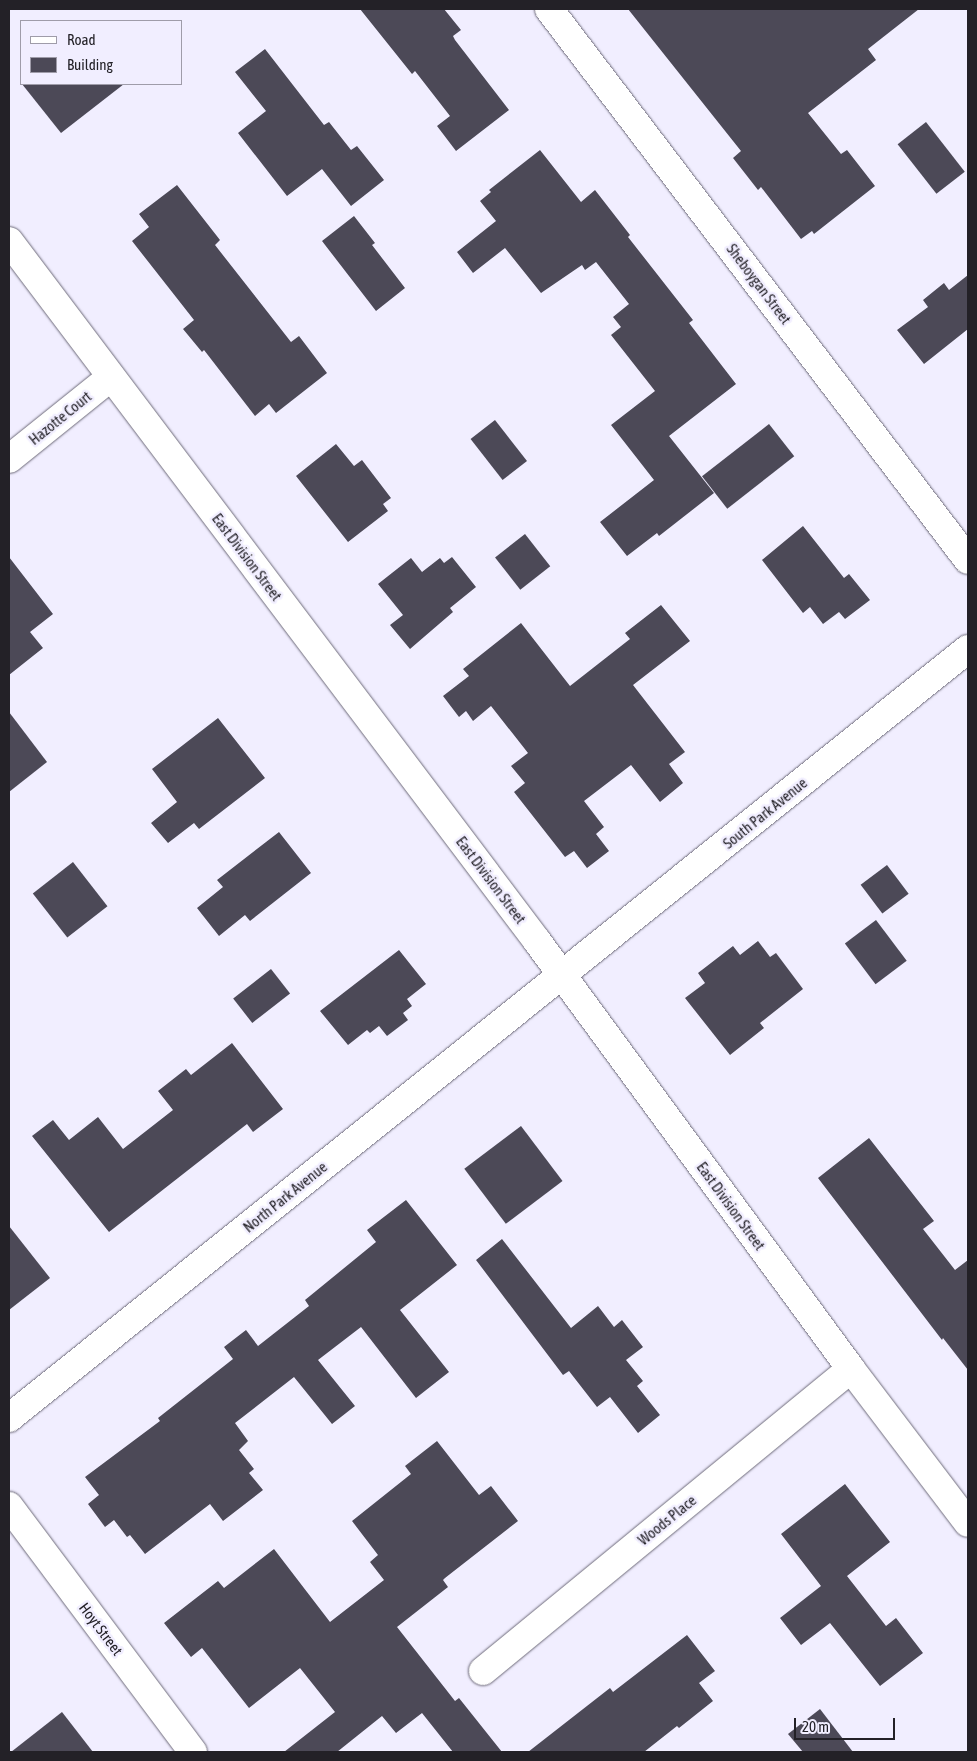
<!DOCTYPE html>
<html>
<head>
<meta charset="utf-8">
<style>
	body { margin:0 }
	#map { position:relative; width:977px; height:1761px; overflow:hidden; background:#f1eeff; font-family:"Asap Condensed",sans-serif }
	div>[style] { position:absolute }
	.building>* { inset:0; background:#4c4957; transform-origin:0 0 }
	.roads { filter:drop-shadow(0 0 1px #6e6b7a) drop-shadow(0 0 1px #6e6b7a) }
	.minor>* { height:28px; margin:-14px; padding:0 14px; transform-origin:14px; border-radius:14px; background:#fff }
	span { translate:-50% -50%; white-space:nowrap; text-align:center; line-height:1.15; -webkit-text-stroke:5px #f1eeff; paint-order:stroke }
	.street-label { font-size:15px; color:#232127 }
	.frame { position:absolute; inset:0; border:10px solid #232127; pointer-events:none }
	.legend { position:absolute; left:20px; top:20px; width:162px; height:65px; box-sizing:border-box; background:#f1eeff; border:1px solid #9f9ca9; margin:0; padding:6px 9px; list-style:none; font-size:15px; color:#232127 }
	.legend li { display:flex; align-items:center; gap:10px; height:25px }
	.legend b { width:25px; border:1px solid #9f9ca9 }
	.scale { position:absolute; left:794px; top:1718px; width:101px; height:22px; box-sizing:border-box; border:2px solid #232127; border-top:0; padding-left:6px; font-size:15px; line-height:18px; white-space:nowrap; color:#232127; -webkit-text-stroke:4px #f1eeff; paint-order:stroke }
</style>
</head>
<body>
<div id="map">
	<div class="building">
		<div style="clip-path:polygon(360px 9px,444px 9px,461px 30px,453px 36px,455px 40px,509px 110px,456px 151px,437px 126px,450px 116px,415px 71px,412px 74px)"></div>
		<div style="clip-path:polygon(628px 9px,919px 9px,868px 49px,876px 60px,808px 113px,841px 154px,847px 150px,875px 186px,814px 234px,812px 231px,801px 239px,761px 187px,758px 190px,733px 158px,741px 151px)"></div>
		<div style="clip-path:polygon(265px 49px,324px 125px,329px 122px,351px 150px,357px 146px,384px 180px,351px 206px,322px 169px,287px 196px,238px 133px,266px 111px,235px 72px)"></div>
		<div style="clip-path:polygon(22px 84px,124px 84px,61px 133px)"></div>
		<div style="left:926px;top:122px;width:63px;height:36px;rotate:52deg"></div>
		<div style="clip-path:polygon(540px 150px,581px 202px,595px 190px,630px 235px,628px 237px,693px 320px,689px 323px,736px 384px,669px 436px,714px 493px,659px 536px,657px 533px,627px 556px,600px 522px,654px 480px,611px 425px,655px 391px,611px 335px,621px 327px,613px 317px,629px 304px,596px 262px,585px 270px,582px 265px,541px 293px,505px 248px,473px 273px,457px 252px,496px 221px,480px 201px,491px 192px,489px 190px)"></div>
		<div style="clip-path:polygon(177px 185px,220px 240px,215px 245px,291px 342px,299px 336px,327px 373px,276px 413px,269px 404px,255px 416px,204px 350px,202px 352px,183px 329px,194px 320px,132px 241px,149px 227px,139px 214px)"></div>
		<div style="clip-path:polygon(354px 216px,375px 243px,372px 245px,405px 288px,376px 311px,322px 241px)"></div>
		<div style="clip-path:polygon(968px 275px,968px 329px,924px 364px,897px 330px,928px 307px,923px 300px,944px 283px,949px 290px)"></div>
		<div style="left:495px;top:420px;width:52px;height:31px;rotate:52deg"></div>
		<div style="left:769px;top:424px;width:41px;height:85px;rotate:52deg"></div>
		<div style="clip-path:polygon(336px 444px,354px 466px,362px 460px,391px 498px,383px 504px,388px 511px,348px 542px,296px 476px)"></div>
		<div style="clip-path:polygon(803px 526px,844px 578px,849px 574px,870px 600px,845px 619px,839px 612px,823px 624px,810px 607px,803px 613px,762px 560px)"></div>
		<div style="left:525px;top:534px;width:41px;height:38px;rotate:52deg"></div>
		<div style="clip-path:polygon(9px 557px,53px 614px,30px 632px,43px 648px,9px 675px)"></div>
		<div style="clip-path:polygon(452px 557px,476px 587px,450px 608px,453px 612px,410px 649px,390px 625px,403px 615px,378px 584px,411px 558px,422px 572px,440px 558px,444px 563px)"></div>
		<div style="clip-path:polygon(661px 605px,690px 641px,633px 685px,685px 752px,669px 764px,683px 783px,660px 802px,631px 765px,584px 801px,604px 827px,596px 834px,609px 851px,587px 868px,574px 851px,565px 857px,514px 792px,525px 783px,511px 766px,528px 753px,491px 706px,473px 721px,466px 711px,459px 717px,443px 696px,469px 676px,463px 669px,521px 623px,570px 686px,630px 639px,625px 633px)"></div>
		<div style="clip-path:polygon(9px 712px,47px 762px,9px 792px)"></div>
		<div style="clip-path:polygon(218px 718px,265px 778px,199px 829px,194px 823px,168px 843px,151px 823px,177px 802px,152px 769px)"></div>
		<div style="clip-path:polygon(279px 832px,311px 873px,250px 921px,245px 915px,219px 936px,197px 908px,223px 887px,217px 880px)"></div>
		<div style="left:73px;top:862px;width:56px;height:51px;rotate:52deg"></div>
		<div style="left:887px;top:865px;width:36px;height:33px;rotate:53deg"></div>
		<div style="left:876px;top:920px;width:51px;height:39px;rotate:53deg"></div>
		<div style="clip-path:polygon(758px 941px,770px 957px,776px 953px,803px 989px,760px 1023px,764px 1028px,730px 1055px,685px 998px,705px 983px,698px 973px,733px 946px,740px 955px)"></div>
		<div style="clip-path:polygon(399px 950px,426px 984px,407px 999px,412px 1006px,403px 1013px,408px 1020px,387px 1036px,379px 1026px,370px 1033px,367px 1030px,348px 1045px,320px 1011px)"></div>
		<div style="left:271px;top:969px;width:31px;height:48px;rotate:52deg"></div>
		<div style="clip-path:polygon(232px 1043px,283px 1109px,253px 1132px,247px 1124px,109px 1232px,32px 1136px,53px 1120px,69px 1140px,98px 1117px,123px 1149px,173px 1110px,158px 1091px,186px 1069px,191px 1075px)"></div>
		<div style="left:521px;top:1126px;width:69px;height:71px;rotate:53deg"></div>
		<div style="clip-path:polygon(869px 1138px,934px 1221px,923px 1229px,955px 1270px,968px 1260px,968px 1370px,943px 1338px,942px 1340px,818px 1178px)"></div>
		<div style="clip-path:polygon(406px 1200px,457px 1265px,400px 1310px,449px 1372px,416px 1398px,361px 1327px,318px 1360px,355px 1406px,332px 1424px,294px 1377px,235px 1423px,248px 1441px,239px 1450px,254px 1469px,249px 1473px,263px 1490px,223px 1521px,210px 1504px,145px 1554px,130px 1535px,127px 1537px,114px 1520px,105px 1527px,88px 1504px,99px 1495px,85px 1477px,160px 1421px,158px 1418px,233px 1359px,224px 1347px,246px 1330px,258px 1346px,309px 1306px,305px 1300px,376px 1242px,367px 1230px)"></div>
		<div style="clip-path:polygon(9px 1226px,50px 1278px,9px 1310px)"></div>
		<div style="clip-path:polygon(502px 1239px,571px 1328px,598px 1306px,614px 1327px,622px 1320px,643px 1347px,626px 1360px,643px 1381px,637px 1386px,660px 1415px,638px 1433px,610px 1397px,597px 1407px,569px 1371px,563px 1375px,476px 1260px)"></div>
		<div style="clip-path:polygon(437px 1441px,479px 1495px,491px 1486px,518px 1521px,445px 1578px,443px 1580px,448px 1587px,397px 1627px,455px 1701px,459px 1698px,502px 1752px,453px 1752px,422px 1713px,396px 1733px,382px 1716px,337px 1752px,284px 1752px,335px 1712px,300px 1668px,249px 1708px,202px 1648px,191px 1657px,164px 1623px,218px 1581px,224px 1588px,274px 1549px,330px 1622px,384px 1580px,370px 1562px,378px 1555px,352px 1521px,411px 1474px,405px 1466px)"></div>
		<div style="clip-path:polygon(845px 1484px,890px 1542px,847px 1576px,886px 1626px,896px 1618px,923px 1653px,880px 1686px,830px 1623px,801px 1645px,780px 1618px,821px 1586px,781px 1534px)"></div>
		<div style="clip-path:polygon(687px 1635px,715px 1671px,699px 1683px,713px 1701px,679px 1728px,677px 1726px,644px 1752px,528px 1752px,610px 1688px,613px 1692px)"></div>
		<div style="clip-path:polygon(820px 1709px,853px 1752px,803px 1752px,788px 1734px)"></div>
		<div style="clip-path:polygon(62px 1712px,93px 1752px,11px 1752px)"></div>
	</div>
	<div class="roads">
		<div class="minor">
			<div style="left:549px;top:9px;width:692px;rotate:52.75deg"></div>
			<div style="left:9px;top:241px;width:877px;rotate:52.97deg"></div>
			<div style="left:537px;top:941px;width:531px;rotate:53.73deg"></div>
			<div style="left:851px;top:1369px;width:193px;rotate:52.8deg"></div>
			<div style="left:9px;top:459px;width:131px;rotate:-38.8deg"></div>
			<div style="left:9px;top:1418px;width:1229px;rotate:-38.73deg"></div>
			<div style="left:9px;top:1506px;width:307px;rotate:53.2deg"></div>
			<div style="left:483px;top:1671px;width:476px;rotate:-39.4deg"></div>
		</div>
	</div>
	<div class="street-label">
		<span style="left:759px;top:284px;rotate:53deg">Sheboygan Street</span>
		<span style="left:60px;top:418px;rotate:-39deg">Hazotte Court</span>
		<span style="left:247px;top:557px;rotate:53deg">East Division Street</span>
		<span style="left:765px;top:813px;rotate:-39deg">South Park Avenue</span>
		<span style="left:491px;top:880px;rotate:53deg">East Division Street</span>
		<span style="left:285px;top:1197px;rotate:-39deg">North Park Avenue</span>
		<span style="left:731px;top:1206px;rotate:54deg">East Division Street</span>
		<span style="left:667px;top:1520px;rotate:-39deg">Woods Place</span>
		<span style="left:101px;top:1629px;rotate:53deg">Hoyt Street</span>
	</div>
	<div class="frame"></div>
	<ul class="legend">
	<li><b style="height:6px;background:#fff"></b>Road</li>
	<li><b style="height:14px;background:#4c4957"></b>Building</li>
	</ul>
	<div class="scale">20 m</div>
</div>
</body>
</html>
